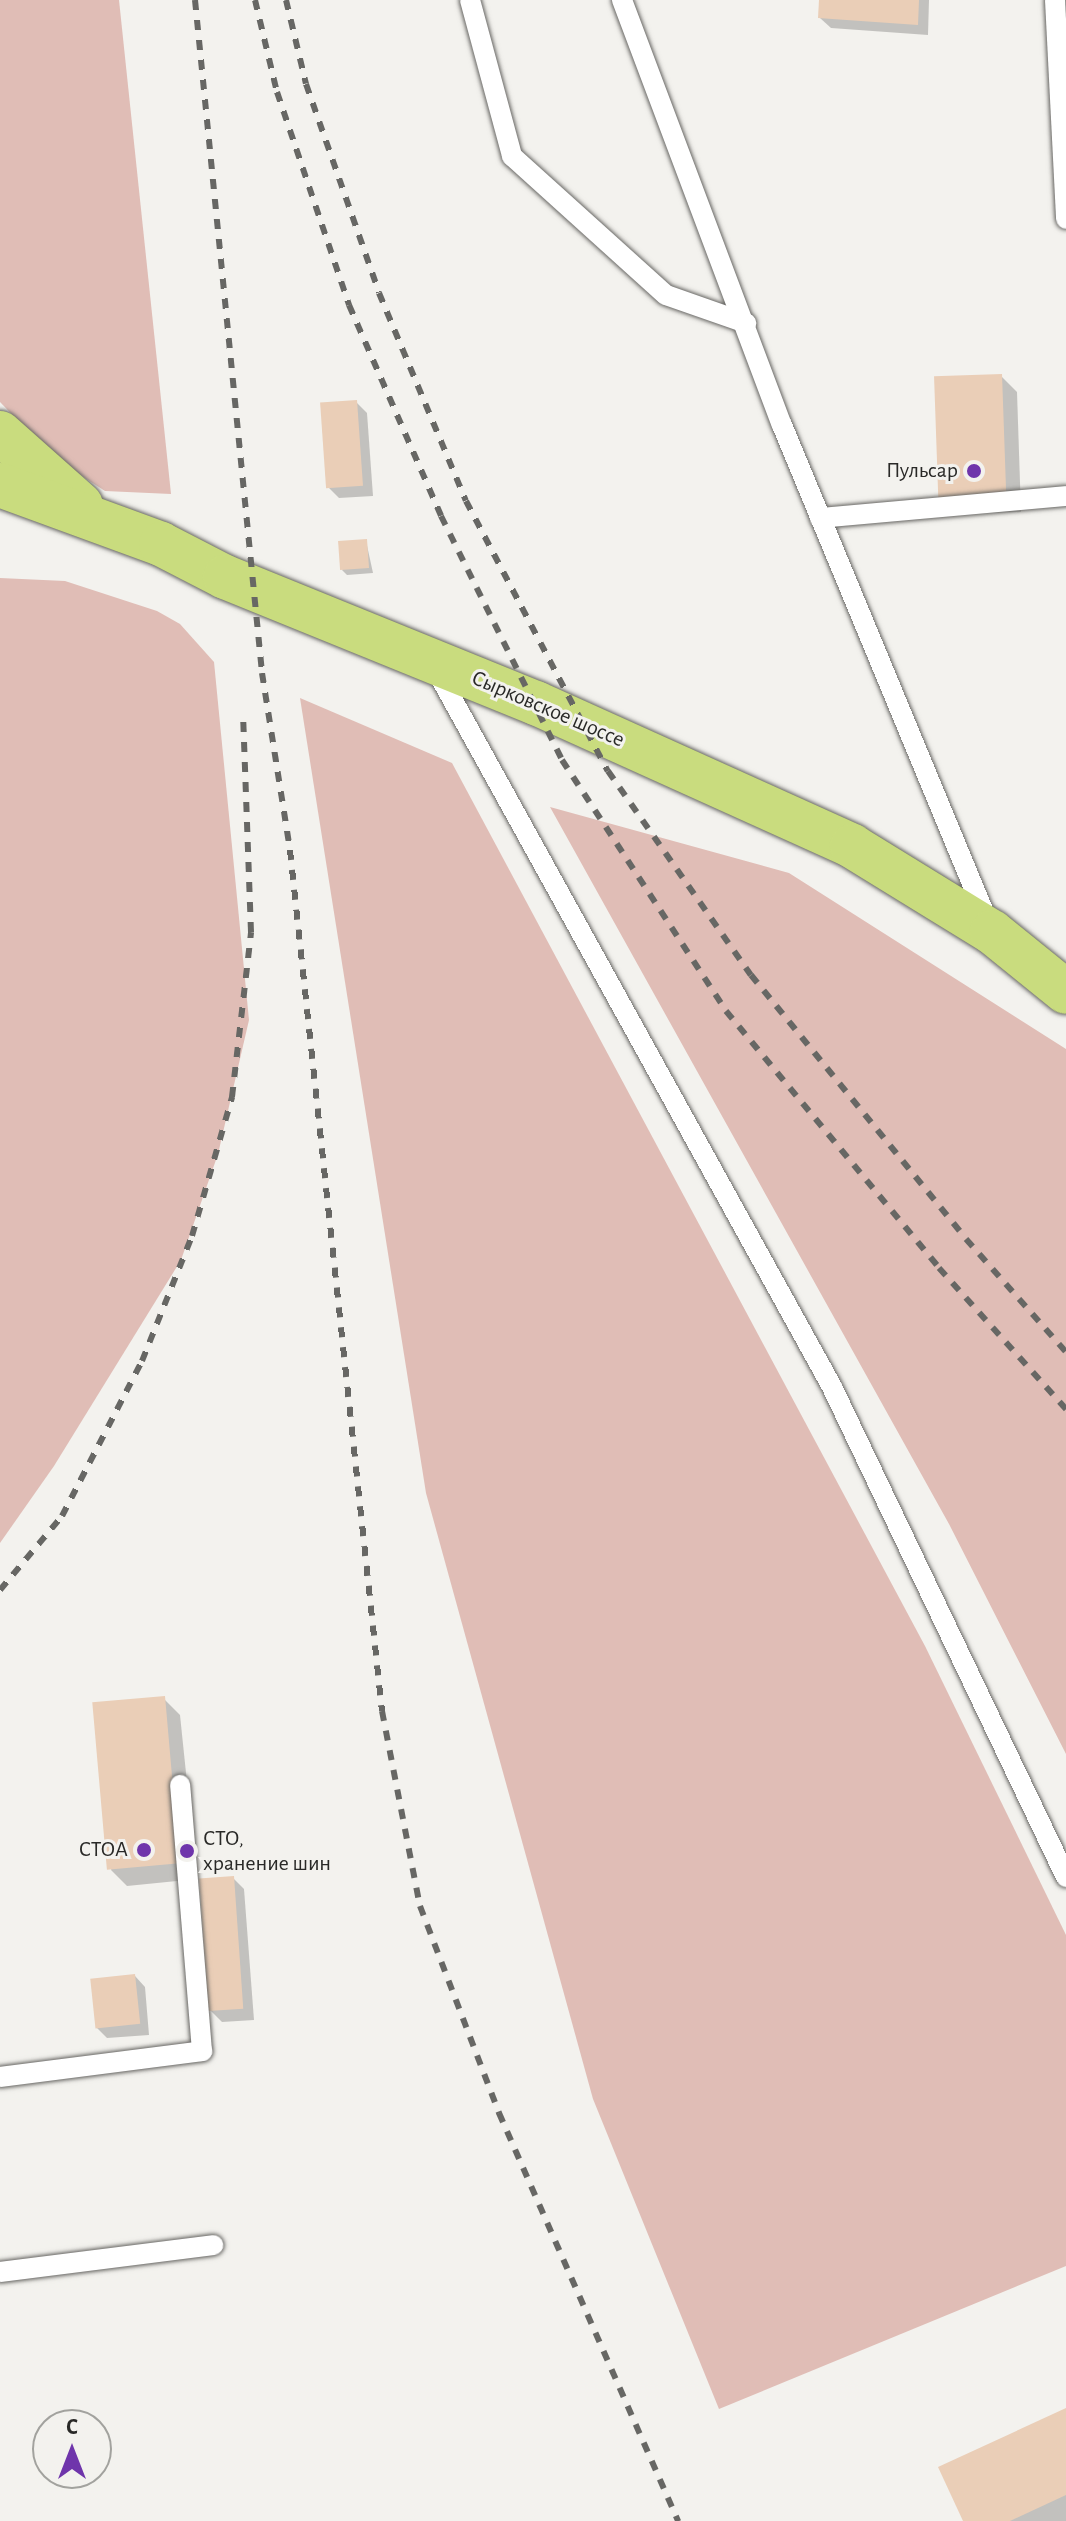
<!DOCTYPE html>
<html>
<head>
<meta charset="utf-8">
<style>
	body { margin:0 }
	#map { position:relative; width:1066px; height:2521px; overflow:hidden; background:#f3f2ee; font-family:"Alegreya Sans",sans-serif }
	div>[style] { position:absolute }
	.green>* { inset:0; background:#e0bdb6 }
	.shadow>* { inset:0; background:#0003 }
	.building>* { inset:0; background:#eaceb7; transform-origin:0 0 }
	.roads { filter:drop-shadow(0 0 2px #686764) drop-shadow(0 0 2px #686764) }
	.service>* { height:20px; margin:-10px; padding:0 10px; transform-origin:10px; border-radius:10px; background:#fff }
	.primary>* { height:44px; margin:-22px; padding:0 22px; transform-origin:22px; border-radius:22px; background:#c9dc7e }
	.rail>* { height:6px; margin-top:-3px; transform-origin:0; background:repeating-linear-gradient(90deg,#676764 0 10px,transparent 0 20px) }
	.dots>* { width:22px; height:22px; translate:-50% -50%; box-sizing:border-box; border:4px solid #f3f2ee; border-radius:50% }
	span { translate:-50% -50%; white-space:nowrap; text-align:center; line-height:1.15; -webkit-text-stroke:6px #f3f2ee; paint-order:stroke }
	.poi-label { font-size:22px; color:#292927 }
	.right { translate:-100% -50%; text-align:right }
	.left { translate:0 -50%; text-align:left }
	.street-label { font-size:22px; color:#292927 }
	.north { position:absolute; left:32px; top:2409px; width:80px; height:80px; box-sizing:border-box; background:#f3f2ee; border:2px solid #a2a29e; border-radius:50%; rotate:0deg; font-size:22px; font-weight:700; line-height:32px; text-align:center; color:#292927 }
	.north::after { content:''; display:block; margin:auto; width:28px; height:36px; background:#6f35ab; clip-path:polygon(50% 0,100% 100%,50% 72%,0 100%) }
</style>
</head>
<body>
<div id="map">
	<div class="green">
		<div style="clip-path:polygon(0 0,119px 0,171px 494px,105px 491px,54px 458px,0 402px)"></div>
		<div style="clip-path:polygon(0 578px,65px 581px,157px 611px,180px 624px,214px 662px,249px 1020px,218px 1154px,181px 1260px,54px 1466px,0 1543px)"></div>
		<div style="clip-path:polygon(300px 698px,452px 763px,925px 1646px,1066px 1935px,1066px 2266px,719px 2409px,593px 2099px,426px 1493px)"></div>
		<div style="clip-path:polygon(550px 807px,789px 873px,1066px 1049px,1066px 1754px,949px 1524px)"></div>
	</div>
	<div class="shadow">
		<div style="clip-path:polygon(821px 0,929px 0,928px 35px,831px 28px,820px 18px)"></div>
		<div style="clip-path:polygon(1001px 376px,1017px 392px,1021px 512px,956px 514px)"></div>
		<div style="clip-path:polygon(356px 402px,367px 413px,373px 496px,339px 498px,328px 487px)"></div>
		<div style="clip-path:polygon(366px 541px,373px 573px,347px 575px,342px 570px)"></div>
		<div style="clip-path:polygon(164px 1699px,180px 1715px,197px 1879px,127px 1886px,111px 1870px)"></div>
		<div style="clip-path:polygon(233px 1878px,244px 1889px,254px 2020px,222px 2022px,211px 2011px)"></div>
		<div style="clip-path:polygon(135px 1976px,145px 1987px,149px 2035px,107px 2038px,96px 2027px)"></div>
		<div style="clip-path:polygon(1066px 2410px,1066px 2521px,965px 2521px)"></div>
	</div>
	<div class="building">
		<div style="clip-path:polygon(819px 0,919px 0,918px 25px,818px 18px)"></div>
		<div style="left:1002px;top:374px;width:122px;height:68px;rotate:88deg"></div>
		<div style="left:357px;top:400px;width:86px;height:37px;rotate:86deg"></div>
		<div style="left:367px;top:539px;width:29px;height:29px;rotate:86deg"></div>
		<div style="left:165px;top:1696px;width:168px;height:73px;rotate:85deg"></div>
		<div style="left:234px;top:1876px;width:133px;height:35px;rotate:86deg"></div>
		<div style="left:135px;top:1974px;width:50px;height:45px;rotate:84deg"></div>
		<div style="clip-path:polygon(1066px 2408px,1066px 2495px,1010px 2521px,963px 2521px,938px 2467px)"></div>
	</div>
	<div class="roads">
		<div class="service">
			<div style="left:470px;top:0;width:162px;rotate:74.9deg"></div>
			<div style="left:512px;top:156px;width:207px;rotate:42.1deg"></div>
			<div style="left:666px;top:295px;width:85px;rotate:19.3deg"></div>
			<div style="left:622px;top:0;width:454px;rotate:69.4deg"></div>
			<div style="left:782px;top:425px;width:538px;rotate:67.49deg"></div>
			<div style="left:1055px;top:0;width:219px;rotate:87.1deg"></div>
			<div style="left:820px;top:518px;width:247px;rotate:-5.1deg"></div>
			<div style="left:435px;top:668px;width:821px;rotate:61.09deg"></div>
			<div style="left:832px;top:1387px;width:543px;rotate:64.47deg"></div>
			<div style="left:0;top:2077px;width:204px;rotate:-7.3deg"></div>
			<div style="left:202px;top:2051px;width:267px;rotate:-94.7deg"></div>
			<div style="left:0;top:2272px;width:215px;rotate:-7.2deg"></div>
		</div>
		<div class="primary">
			<div style="left:0;top:433px;width:108px;rotate:41.6deg"></div>
			<div style="left:0;top:485px;width:171px;rotate:20.1deg"></div>
			<div style="left:161px;top:544px;width:72px;rotate:27.3deg"></div>
			<div style="left:225px;top:577px;width:336px;rotate:22.1deg"></div>
			<div style="left:536px;top:703px;width:347px;rotate:24.3deg"></div>
			<div style="left:852px;top:846px;width:164px;rotate:31.6deg"></div>
			<div style="left:992px;top:932px;width:95px;rotate:39deg"></div>
		</div>
	</div>
	<div class="rail">
		<div style="left:195px;top:0;width:676px;rotate:84.31deg"></div>
		<div style="left:262px;top:673px;width:179px;rotate:81deg"></div>
		<div style="left:290px;top:850px;width:866px;rotate:83.9deg"></div>
		<div style="left:382px;top:1711px;width:199px;rotate:79deg"></div>
		<div style="left:420px;top:1906px;width:222px;rotate:69.1deg"></div>
		<div style="left:499px;top:2113px;width:446px;rotate:66.3deg"></div>
		<div style="left:255px;top:0;width:95px;rotate:76.6deg"></div>
		<div style="left:277px;top:92px;width:225px;rotate:71.3deg"></div>
		<div style="left:349px;top:305px;width:230px;rotate:66.4deg"></div>
		<div style="left:441px;top:516px;width:272px;rotate:63.6deg"></div>
		<div style="left:562px;top:760px;width:300px;rotate:56.8deg"></div>
		<div style="left:726px;top:1011px;width:334px;rotate:50.3deg"></div>
		<div style="left:939px;top:1268px;width:190px;rotate:48deg"></div>
		<div style="left:286px;top:0;width:86px;rotate:76.6deg"></div>
		<div style="left:306px;top:84px;width:221px;rotate:70.7deg"></div>
		<div style="left:379px;top:293px;width:225px;rotate:67.3deg"></div>
		<div style="left:466px;top:501px;width:305px;rotate:62.3deg"></div>
		<div style="left:608px;top:771px;width:249px;rotate:55deg"></div>
		<div style="left:751px;top:975px;width:340px;rotate:50.8deg"></div>
		<div style="left:966px;top:1239px;width:151px;rotate:48.5deg"></div>
		<div style="left:0;top:1590px;width:97px;rotate:-50deg"></div>
		<div style="left:62px;top:1516px;width:174px;rotate:-62.7deg"></div>
		<div style="left:142px;top:1361px;width:135px;rotate:-68.2deg"></div>
		<div style="left:192px;top:1236px;width:145px;rotate:-73.9deg"></div>
		<div style="left:232px;top:1097px;width:166px;rotate:-83.4deg"></div>
		<div style="left:251px;top:932px;width:219px;rotate:-92.1deg"></div>
	</div>
	<div class="dots">
		<div style="left:974px;top:471px;background:#6f35ab"></div>
		<div style="left:144px;top:1850px;background:#6f35ab"></div>
		<div style="left:187px;top:1851px;background:#6f35ab"></div>
	</div>
	<div class="poi-label">
		<span class="right" style="left:958px;top:471px">Пульсар</span>
		<span class="left" style="left:203px;top:1851px">СТО,<br>хранение шин</span>
		<span class="right" style="left:128px;top:1850px">СТОА</span>
	</div>
	<div class="street-label">
		<span style="left:548px;top:709px;rotate:23deg">Сырковское шоссе</span>
	</div>
	<div class="north">С</div>
</div>
</body>
</html>
